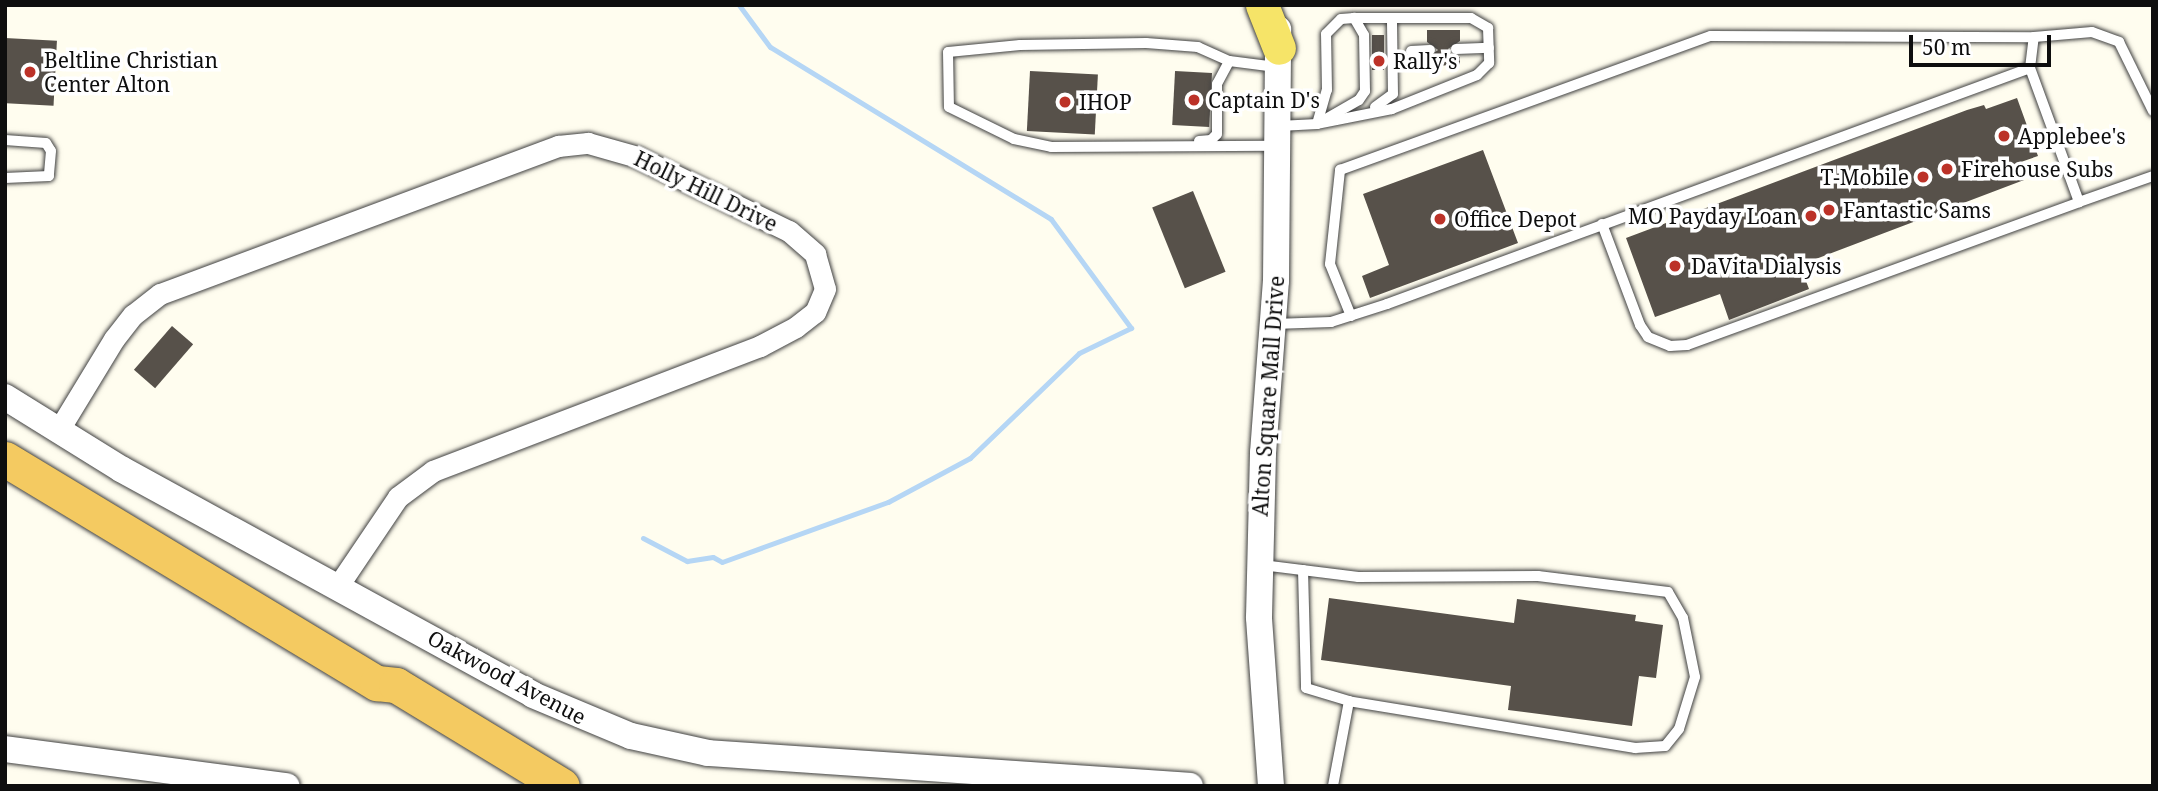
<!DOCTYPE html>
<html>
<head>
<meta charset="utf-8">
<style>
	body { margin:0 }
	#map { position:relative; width:2158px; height:791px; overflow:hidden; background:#fffdef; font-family:"Noto Serif",serif }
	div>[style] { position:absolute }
	.stream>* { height:5px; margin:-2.5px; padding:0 2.5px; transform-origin:2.5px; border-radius:2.5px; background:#b5d6f5 }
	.building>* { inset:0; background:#57514a; transform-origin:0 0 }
	.roads { filter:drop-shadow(0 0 2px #414141) drop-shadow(0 0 2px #414141) }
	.service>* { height:10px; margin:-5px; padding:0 5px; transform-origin:5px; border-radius:5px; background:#fff }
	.minor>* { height:21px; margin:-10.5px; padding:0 10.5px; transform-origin:10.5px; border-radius:10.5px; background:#fff }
	.tertiary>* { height:26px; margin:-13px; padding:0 13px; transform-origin:13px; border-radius:13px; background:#fff }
	.primary>* { height:33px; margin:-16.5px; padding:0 16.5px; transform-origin:16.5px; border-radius:16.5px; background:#f6e468 }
	.trunk>* { height:35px; margin:-17.5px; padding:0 17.5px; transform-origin:17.5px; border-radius:17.5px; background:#f4ca61 }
	.dots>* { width:19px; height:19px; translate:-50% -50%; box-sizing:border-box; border:4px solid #fff; border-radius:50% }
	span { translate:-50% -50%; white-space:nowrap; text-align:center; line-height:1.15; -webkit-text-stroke:7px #fff; paint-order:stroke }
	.poi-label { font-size:21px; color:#0e0e0e }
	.left { translate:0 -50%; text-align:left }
	.right { translate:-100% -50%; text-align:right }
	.street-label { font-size:21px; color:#0e0e0e }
	.frame { position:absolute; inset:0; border:7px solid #0e0e0e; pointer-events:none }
	.scale { position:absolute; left:1909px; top:35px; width:142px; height:32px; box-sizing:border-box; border:4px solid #0e0e0e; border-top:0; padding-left:9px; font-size:21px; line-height:24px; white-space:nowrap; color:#0e0e0e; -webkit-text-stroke:5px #fff; paint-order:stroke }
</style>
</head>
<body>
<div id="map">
	<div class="stream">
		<div style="left:643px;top:538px;width:50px;rotate:27.6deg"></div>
		<div style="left:687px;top:561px;width:26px;rotate:-9deg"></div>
		<div style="left:713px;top:557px;width:10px;rotate:29deg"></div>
		<div style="left:722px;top:562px;width:177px;rotate:-19.9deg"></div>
		<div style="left:888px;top:502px;width:93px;rotate:-28.2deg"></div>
		<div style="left:970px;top:458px;width:151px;rotate:-43.9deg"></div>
		<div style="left:1079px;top:353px;width:58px;rotate:-25.7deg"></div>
		<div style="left:1131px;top:328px;width:135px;rotate:-126.3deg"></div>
		<div style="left:1051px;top:219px;width:329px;rotate:-148.5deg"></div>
		<div style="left:770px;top:47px;width:52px;rotate:-126.4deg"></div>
	</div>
	<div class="building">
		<div style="clip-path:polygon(1427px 30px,1460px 30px,1460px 41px,1448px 49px,1452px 56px,1460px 57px,1460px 65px,1427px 66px,1427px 58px,1438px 50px,1427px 42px)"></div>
		<div style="left:1372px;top:35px;width:12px;height:35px"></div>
		<div style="left:5px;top:38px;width:52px;height:65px;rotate:3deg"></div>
		<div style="left:1030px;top:71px;width:68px;height:60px;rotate:3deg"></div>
		<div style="left:1212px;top:73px;width:54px;height:37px;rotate:93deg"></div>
		<div style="clip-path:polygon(2017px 98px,2038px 156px,2018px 163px,2024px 180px,1800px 265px,1809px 289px,1729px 320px,1720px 294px,1655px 317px,1626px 238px,1967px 110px,1984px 105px,1986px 109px)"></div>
		<div style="clip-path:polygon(1483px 150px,1518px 243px,1370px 298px,1362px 276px,1389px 265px,1363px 194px)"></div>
		<div style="left:1193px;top:191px;width:87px;height:44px;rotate:68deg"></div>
		<div style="left:172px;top:326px;width:28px;height:58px;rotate:41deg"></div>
		<div style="clip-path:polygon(1329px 598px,1514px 623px,1517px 599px,1636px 615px,1635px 621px,1663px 625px,1656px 678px,1639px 676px,1632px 726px,1508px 710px,1511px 686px,1321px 660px)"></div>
	</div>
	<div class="roads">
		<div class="service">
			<div style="left:1354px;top:18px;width:117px"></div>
			<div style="left:1471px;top:18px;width:20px;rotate:30deg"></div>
			<div style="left:1488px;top:28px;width:35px;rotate:88deg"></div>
			<div style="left:1489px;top:63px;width:17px;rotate:135deg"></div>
			<div style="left:1477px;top:75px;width:92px;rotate:158.2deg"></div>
			<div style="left:1392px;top:109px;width:76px;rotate:168.7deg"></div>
			<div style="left:1317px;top:124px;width:35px;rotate:-74deg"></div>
			<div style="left:1327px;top:90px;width:56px;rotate:-91deg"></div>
			<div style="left:1326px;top:34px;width:21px;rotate:-45deg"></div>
			<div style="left:1341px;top:19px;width:13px;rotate:-4deg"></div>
			<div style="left:1456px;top:49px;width:33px;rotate:-2deg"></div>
			<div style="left:1411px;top:51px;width:19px;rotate:-3deg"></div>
			<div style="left:1276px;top:67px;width:47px;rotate:-172.7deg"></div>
			<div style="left:1229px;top:61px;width:34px;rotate:-156deg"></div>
			<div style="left:1198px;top:47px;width:52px;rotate:-175.6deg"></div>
			<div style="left:1146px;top:43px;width:126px;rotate:179.1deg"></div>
			<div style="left:1020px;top:45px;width:72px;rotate:174.4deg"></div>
			<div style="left:948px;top:52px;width:55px;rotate:89deg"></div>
			<div style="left:949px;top:107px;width:72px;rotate:26.2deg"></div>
			<div style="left:1014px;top:139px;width:38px;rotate:12deg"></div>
			<div style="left:1051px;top:147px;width:225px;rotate:-0.3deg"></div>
			<div style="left:2030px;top:68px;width:143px;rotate:69.9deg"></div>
			<div style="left:2079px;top:202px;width:78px;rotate:-19.4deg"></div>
			<div style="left:1375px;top:107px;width:22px;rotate:-36deg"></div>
			<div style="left:1393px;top:94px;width:76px;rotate:-90.8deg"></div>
			<div style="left:1279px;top:126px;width:38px;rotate:-3deg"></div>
			<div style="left:1317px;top:124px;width:48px;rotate:-29.7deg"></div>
			<div style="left:1359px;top:100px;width:11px;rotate:-56deg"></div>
			<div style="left:1365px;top:91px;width:56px;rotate:-91deg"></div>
			<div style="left:1364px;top:35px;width:20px;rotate:-120deg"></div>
			<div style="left:5px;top:140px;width:41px;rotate:4.2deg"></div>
			<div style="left:46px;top:143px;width:9px;rotate:58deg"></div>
			<div style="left:51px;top:151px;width:25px;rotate:95deg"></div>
			<div style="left:49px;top:176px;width:44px;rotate:177.4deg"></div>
			<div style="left:1199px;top:141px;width:12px;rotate:-5deg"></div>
			<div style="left:1211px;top:140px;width:8px;rotate:-45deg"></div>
			<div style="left:1217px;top:134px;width:50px;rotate:-90deg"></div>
			<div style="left:1217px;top:84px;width:26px;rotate:-62deg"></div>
			<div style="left:1602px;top:224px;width:108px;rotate:69.4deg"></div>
			<div style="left:1640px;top:325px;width:14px;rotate:56deg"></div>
			<div style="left:1648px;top:337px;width:24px;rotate:22deg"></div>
			<div style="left:1670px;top:346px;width:17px;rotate:-3deg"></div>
			<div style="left:1687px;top:345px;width:417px;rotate:-20deg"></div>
			<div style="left:1351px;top:316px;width:56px;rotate:-112deg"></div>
			<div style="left:1330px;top:264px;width:95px;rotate:-83.9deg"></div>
			<div style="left:1340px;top:170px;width:394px;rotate:-19.9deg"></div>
			<div style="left:1711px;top:36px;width:323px;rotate:0.2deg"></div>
			<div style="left:1274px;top:324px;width:57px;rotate:-2deg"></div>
			<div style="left:1331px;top:322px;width:59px;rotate:-17.8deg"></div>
			<div style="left:1387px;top:304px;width:685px;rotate:-20.15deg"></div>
			<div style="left:2030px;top:68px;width:31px;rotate:-83deg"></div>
			<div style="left:2034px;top:37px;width:58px;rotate:-4.9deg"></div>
			<div style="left:2092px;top:32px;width:29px;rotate:20deg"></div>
			<div style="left:2119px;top:42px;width:77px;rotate:63.8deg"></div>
			<div style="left:1262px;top:565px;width:97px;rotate:7.1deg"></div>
			<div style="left:1358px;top:577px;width:180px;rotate:-0.3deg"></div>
			<div style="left:1538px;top:576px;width:131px;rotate:7deg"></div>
			<div style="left:1668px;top:592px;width:30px;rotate:60deg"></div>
			<div style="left:1683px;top:618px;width:60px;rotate:78.5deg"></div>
			<div style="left:1695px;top:677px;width:54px;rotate:107.1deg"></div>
			<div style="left:1679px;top:729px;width:22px;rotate:129deg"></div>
			<div style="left:1665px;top:746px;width:30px;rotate:176deg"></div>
			<div style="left:1635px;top:748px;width:290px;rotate:-170.7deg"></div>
			<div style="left:1349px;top:701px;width:86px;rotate:100.7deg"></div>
			<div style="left:1303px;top:570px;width:118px;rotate:88.5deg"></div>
			<div style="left:1306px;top:688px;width:45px;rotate:16.8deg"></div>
		</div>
		<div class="minor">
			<div style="left:58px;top:431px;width:108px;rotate:-58.7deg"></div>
			<div style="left:114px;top:339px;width:31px;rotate:-52deg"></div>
			<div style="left:133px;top:315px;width:34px;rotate:-38deg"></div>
			<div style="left:160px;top:294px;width:425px;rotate:-20.4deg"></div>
			<div style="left:558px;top:146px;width:30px;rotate:-6deg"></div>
			<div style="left:588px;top:143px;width:51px;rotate:15.9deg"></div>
			<div style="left:637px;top:157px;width:169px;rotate:26deg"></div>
			<div style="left:789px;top:231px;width:35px;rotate:41deg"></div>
			<div style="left:815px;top:254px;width:36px;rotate:74deg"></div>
			<div style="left:825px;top:289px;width:25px;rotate:113deg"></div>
			<div style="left:815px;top:312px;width:24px;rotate:142deg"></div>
			<div style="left:796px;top:327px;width:41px;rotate:152.2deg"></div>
			<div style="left:760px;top:346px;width:350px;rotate:159.1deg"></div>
			<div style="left:433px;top:471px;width:44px;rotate:143.4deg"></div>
			<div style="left:398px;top:497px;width:107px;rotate:124deg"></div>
		</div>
		<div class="tertiary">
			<div style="left:5px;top:397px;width:137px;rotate:31.8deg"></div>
			<div style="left:121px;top:469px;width:470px;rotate:28.7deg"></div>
			<div style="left:533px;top:695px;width:106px;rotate:22.7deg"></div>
			<div style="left:631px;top:736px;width:79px;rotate:12.4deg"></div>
			<div style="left:708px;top:753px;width:483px;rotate:3.9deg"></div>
			<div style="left:5px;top:749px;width:284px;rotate:7.5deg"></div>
			<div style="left:1271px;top:786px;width:169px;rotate:-94.1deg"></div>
			<div style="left:1259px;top:617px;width:164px;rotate:-88.6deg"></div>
			<div style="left:1263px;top:453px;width:172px;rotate:-85.7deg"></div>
			<div style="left:1276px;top:281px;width:252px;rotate:-89.5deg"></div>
		</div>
		<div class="primary">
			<div style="left:1262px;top:5px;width:46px;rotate:68.4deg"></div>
		</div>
		<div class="trunk">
			<div style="left:5px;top:459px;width:434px;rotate:31.1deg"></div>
			<div style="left:377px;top:683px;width:19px;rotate:6deg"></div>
			<div style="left:396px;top:685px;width:194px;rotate:31.3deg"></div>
		</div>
	</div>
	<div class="dots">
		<div style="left:1379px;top:61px;background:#bc3228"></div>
		<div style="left:30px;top:72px;background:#bc3228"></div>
		<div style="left:1194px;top:100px;background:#bc3228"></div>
		<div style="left:1065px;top:102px;background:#bc3228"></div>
		<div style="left:2004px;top:136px;background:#bc3228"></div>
		<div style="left:1947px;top:169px;background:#bc3228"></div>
		<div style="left:1923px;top:177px;background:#bc3228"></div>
		<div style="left:1829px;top:210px;background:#bc3228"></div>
		<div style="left:1811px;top:216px;background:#bc3228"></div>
		<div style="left:1440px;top:219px;background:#bc3228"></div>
		<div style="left:1675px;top:266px;background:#bc3228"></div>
	</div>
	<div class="poi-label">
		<span class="left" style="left:44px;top:72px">Beltline Christian<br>Center Alton</span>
		<span class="left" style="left:1393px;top:61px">Rally's</span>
		<span class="left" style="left:1208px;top:100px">Captain D's</span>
		<span class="left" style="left:1079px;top:102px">IHOP</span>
		<span class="left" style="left:2018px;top:136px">Applebee's</span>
		<span class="left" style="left:1961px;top:169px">Firehouse Subs</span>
		<span class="right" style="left:1909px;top:177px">T-Mobile</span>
		<span class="left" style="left:1843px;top:210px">Fantastic Sams</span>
		<span class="right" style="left:1797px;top:216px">MO Payday Loan</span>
		<span class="left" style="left:1454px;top:219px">Office Depot</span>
		<span class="left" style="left:1691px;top:266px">DaVita Dialysis</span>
	</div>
	<div class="street-label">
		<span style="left:706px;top:191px;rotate:26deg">Holly Hill Drive</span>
		<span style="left:1268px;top:396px;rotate:-86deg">Alton Square Mall Drive</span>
		<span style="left:507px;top:677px;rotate:28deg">Oakwood Avenue</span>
	</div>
	<div class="frame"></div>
	<div class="scale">50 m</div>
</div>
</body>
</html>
